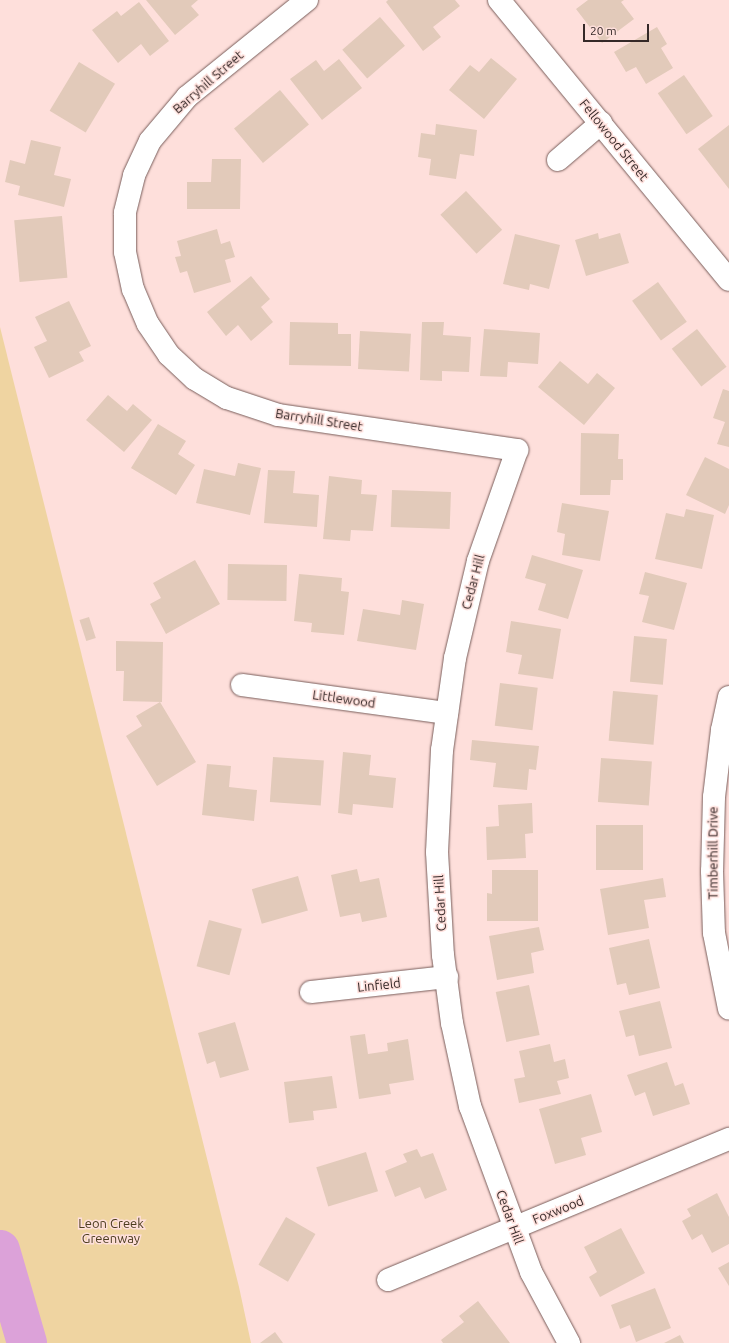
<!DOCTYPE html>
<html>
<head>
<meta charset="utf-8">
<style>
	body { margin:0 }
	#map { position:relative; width:729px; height:1343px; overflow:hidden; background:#fedfdb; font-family:Ubuntu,sans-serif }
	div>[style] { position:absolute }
	.green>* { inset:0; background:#efd4a1 }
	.river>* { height:40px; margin:-20px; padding:0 20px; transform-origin:20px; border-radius:20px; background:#dca2d9 }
	.building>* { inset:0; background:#e2caba; transform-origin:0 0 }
	.roads { filter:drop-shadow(0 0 1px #795e5b) drop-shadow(0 0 1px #795e5b) }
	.minor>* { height:22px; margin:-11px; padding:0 11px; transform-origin:11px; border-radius:11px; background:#fff }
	span { translate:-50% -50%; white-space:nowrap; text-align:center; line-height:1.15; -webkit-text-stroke:3px #fedfdb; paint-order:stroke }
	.street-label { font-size:13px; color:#352928 }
	.park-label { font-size:13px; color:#4b3c1d }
	.scale { position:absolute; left:583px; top:24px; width:66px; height:18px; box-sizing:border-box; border:2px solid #352928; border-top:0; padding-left:5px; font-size:12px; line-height:14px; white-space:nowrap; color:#352928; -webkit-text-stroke:3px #fedfdb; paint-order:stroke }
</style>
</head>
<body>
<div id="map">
	<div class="green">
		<div style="clip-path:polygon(0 327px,239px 1287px,251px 1343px,0 1343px)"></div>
	</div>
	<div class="river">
		<div style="left:0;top:1250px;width:97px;rotate:73.8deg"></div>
	</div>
	<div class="building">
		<div style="clip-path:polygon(146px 0,198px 0,191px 6px,199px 15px,175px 35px)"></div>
		<div style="clip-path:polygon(388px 0,455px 0,460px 6px,433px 27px,441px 37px,423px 51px,386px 2px)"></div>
		<div style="clip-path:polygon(588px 0,624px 0,621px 2px,634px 19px,602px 43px,576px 9px)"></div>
		<div style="clip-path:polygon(139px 2px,169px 41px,150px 56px,141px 44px,118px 63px,92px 30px,117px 11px,121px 16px)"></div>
		<div style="left:380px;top:17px;width:38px;height:50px;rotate:49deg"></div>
		<div style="clip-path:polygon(657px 27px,667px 44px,661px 48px,673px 68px,646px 84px,636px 67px,626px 72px,614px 52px)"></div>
		<div style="clip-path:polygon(491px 58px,517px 79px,484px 119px,449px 90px,470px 65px,479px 72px)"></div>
		<div style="clip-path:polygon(339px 59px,362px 88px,322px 120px,290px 79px,316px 60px,324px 71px)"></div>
		<div style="left:79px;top:62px;width:42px;height:57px;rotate:31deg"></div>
		<div style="left:684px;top:75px;width:50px;height:32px;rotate:55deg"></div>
		<div style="left:280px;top:90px;width:45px;height:60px;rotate:50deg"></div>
		<div style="clip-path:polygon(436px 124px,477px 130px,474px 156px,460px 154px,456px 179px,429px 175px,431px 159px,418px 157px,421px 133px,435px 135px)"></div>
		<div style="clip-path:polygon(729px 125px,729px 189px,698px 149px)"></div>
		<div style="clip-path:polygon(31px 140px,61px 147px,54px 175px,71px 179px,64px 207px,18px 195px,20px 186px,5px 182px,10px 160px,25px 164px)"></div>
		<div style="clip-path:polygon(212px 159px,241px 159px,240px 209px,187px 209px,187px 182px,211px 182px)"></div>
		<div style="left:466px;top:191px;width:53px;height:35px;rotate:47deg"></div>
		<div style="left:62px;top:216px;width:62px;height:48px;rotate:85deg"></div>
		<div style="clip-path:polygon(217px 229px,221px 244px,230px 241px,235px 257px,225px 260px,231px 282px,194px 293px,187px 271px,180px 273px,175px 257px,181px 256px,177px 241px)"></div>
		<div style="clip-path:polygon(598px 233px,599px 239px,620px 233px,629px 263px,586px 276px,575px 240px)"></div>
		<div style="clip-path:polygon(515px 234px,560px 245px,549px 289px,530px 284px,529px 290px,503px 284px)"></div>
		<div style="clip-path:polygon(251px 276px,270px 299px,261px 307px,273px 322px,251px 341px,238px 325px,226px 336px,207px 312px)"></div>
		<div style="left:658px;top:282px;width:49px;height:32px;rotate:54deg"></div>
		<div style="clip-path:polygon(69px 301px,91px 346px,79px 352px,84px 361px,49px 378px,34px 347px,47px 341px,35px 317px)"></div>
		<div style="clip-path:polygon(290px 322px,338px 323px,338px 334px,351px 334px,351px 366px,289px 365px)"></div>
		<div style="clip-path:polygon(422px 322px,444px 322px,443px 335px,471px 337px,469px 372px,442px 371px,442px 381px,420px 380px)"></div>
		<div style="clip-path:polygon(484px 329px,540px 333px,538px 364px,508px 362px,507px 377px,480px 376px)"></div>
		<div style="left:697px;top:329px;width:48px;height:32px;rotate:52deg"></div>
		<div style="left:360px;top:331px;width:51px;height:38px;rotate:3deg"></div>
		<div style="clip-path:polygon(560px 361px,588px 384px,597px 373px,615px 388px,584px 425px,538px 387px)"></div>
		<div style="clip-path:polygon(723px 389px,729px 391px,729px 447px,717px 444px,725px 422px,713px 418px)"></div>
		<div style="clip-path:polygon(108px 395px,127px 411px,133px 404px,152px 420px,124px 452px,86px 420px)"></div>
		<div style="clip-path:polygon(158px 424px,186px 441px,178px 454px,195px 465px,176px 495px,131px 468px)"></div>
		<div style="clip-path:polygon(581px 433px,619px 434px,618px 459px,623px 459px,623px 480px,611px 480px,610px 495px,580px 495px)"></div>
		<div style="clip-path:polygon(705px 457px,729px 469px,729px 505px,725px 514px,686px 495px)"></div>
		<div style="clip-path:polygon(238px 463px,261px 468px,250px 515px,196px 503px,204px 469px,235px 476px)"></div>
		<div style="clip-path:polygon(268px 470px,295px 471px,293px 493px,319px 495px,317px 527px,264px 523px)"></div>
		<div style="clip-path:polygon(329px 476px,362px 480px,361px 494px,377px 495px,373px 531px,351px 530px,350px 541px,323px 539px)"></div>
		<div style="left:392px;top:490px;width:59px;height:37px;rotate:2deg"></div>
		<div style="clip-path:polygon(562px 503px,609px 511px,600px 561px,562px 555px,565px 534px,557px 532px)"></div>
		<div style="clip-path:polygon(686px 509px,714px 515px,702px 569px,655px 559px,666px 513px,684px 517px)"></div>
		<div style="clip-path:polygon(532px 555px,583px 570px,568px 619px,538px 610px,546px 584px,525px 578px)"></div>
		<div style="clip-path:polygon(195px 560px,220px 604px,166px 634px,150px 604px,161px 598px,153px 583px)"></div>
		<div style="left:228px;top:564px;width:59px;height:36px;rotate:1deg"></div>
		<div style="clip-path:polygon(645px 572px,687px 583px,674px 630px,642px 622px,649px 596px,639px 594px)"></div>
		<div style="clip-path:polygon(299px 574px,342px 578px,341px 591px,349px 592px,344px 635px,311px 632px,312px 623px,294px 621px)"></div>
		<div style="clip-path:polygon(402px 600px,424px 604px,416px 650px,357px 641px,363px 609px,400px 615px)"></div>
		<div style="left:89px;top:617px;width:22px;height:10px;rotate:72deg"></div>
		<div style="clip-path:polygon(511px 621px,561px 629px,553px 679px,518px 674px,522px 655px,506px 652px)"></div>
		<div style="left:634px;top:636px;width:33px;height:46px;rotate:5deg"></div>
		<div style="clip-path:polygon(116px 641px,163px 642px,162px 702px,123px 701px,124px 671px,116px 671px)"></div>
		<div style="left:500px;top:683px;width:38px;height:43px;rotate:7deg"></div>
		<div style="left:613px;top:691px;width:45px;height:50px;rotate:5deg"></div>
		<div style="clip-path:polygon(160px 702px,196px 762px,157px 786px,126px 736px,142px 726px,136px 716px)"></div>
		<div style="clip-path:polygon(472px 740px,539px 746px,536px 770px,529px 769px,527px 790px,493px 787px,496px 763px,470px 760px)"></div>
		<div style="clip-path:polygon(343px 752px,371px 755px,369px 775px,396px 778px,393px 808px,353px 804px,352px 815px,338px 813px)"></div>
		<div style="left:273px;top:757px;width:51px;height:45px;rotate:4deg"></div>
		<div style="left:601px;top:758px;width:51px;height:44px;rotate:4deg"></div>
		<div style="clip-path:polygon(207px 764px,231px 766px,229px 787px,257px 790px,254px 821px,202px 815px)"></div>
		<div style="clip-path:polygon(532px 803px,533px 833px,525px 834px,526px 858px,487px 860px,486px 827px,499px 826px,498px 805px)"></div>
		<div style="left:596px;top:825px;width:47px;height:45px"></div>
		<div style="clip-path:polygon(357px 869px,360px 882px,379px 878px,387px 917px,362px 922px,360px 913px,340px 917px,331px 875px)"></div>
		<div style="clip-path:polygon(492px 870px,538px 870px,538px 921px,487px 921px,487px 893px,492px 894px)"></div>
		<div style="left:298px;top:876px;width:36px;height:48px;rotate:74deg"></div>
		<div style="clip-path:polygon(663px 878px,666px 897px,644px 900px,649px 928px,608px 935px,600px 889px)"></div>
		<div style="left:209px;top:920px;width:34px;height:48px;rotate:15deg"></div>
		<div style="clip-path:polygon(539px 927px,544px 950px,531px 953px,534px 973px,497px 980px,489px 936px)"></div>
		<div style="clip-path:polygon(649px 939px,660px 988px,629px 995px,626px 983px,617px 985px,609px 948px)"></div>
		<div style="left:529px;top:985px;width:51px;height:34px;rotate:78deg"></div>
		<div style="clip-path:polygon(660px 1001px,672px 1048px,639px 1056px,634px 1035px,626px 1037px,619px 1011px)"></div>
		<div style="clip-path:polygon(235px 1022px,249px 1070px,220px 1078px,215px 1061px,207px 1064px,198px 1033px)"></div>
		<div style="clip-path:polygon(365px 1034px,368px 1054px,388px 1051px,387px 1043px,408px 1039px,414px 1080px,389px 1084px,391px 1094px,359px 1099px,350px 1036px)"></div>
		<div style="clip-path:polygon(550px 1044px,554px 1062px,565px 1059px,569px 1078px,557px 1081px,561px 1094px,519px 1103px,514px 1079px,525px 1077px,519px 1051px)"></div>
		<div style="clip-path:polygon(667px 1062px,675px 1086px,683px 1083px,690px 1104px,653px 1116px,645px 1092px,635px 1096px,627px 1075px)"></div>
		<div style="clip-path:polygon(332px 1076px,337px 1108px,313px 1111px,314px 1120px,289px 1123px,284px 1082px)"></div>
		<div style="clip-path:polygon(591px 1094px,602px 1132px,581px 1138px,586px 1155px,555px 1164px,539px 1109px)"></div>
		<div style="clip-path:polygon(417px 1149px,421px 1157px,433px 1153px,447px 1190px,425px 1199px,420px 1187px,395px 1197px,385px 1171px,407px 1162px,403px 1154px)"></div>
		<div style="left:366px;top:1152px;width:41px;height:52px;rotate:73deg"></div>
		<div style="clip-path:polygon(717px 1193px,729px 1217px,729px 1244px,712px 1253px,702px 1234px,692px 1240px,682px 1221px,691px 1216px,687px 1209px)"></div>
		<div style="left:286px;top:1217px;width:34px;height:55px;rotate:30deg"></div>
		<div style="clip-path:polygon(621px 1228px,645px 1273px,600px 1297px,589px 1277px,597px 1272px,584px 1247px)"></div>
		<div style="clip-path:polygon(729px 1262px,729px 1286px,718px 1268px)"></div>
		<div style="clip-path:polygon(655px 1288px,671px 1328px,636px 1342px,630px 1325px,620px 1329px,611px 1305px)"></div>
		<div style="clip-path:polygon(478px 1301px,510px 1343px,443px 1343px,441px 1340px,464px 1322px,459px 1316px)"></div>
		<div style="clip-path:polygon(275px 1332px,283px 1343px,260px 1343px)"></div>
		<div style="clip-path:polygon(680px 1335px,684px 1343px,664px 1343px)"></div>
	</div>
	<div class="roads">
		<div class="minor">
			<div style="left:307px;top:0;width:154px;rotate:141.1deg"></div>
			<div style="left:187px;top:97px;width:57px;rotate:130.1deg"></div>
			<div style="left:150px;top:141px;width:38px;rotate:115deg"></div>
			<div style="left:134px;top:176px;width:38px;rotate:104deg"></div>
			<div style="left:125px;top:213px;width:39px;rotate:90deg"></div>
			<div style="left:125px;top:252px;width:38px;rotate:78deg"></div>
			<div style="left:133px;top:289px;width:38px;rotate:67deg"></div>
			<div style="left:148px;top:324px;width:37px;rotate:56deg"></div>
			<div style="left:169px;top:355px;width:35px;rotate:43deg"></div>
			<div style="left:195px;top:379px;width:37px;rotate:31deg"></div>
			<div style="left:227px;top:398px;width:54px;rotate:18.4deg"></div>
			<div style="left:278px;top:415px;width:242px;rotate:8.3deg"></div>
			<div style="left:517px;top:450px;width:118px;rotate:109.4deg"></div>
			<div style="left:478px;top:561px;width:100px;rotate:103.3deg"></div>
			<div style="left:455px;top:658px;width:93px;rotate:98deg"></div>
			<div style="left:442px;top:750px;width:102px;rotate:92.8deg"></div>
			<div style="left:437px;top:852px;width:103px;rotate:86.7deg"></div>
			<div style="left:443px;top:955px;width:69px;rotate:82.5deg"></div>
			<div style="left:452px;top:1023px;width:85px;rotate:77.8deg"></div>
			<div style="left:470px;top:1106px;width:177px;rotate:69.8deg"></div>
			<div style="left:531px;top:1272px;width:81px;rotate:61.8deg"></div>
			<div style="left:499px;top:0;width:362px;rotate:50.6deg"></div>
			<div style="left:558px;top:160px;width:57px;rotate:-40.7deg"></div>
			<div style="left:242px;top:685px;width:207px;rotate:7.8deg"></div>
			<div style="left:729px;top:697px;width:34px;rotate:102deg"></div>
			<div style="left:722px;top:730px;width:67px;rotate:96.8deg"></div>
			<div style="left:714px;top:797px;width:74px;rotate:91.5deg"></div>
			<div style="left:712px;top:871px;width:62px;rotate:88.2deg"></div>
			<div style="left:714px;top:933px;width:77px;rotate:78.8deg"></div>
			<div style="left:311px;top:992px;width:137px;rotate:-6.3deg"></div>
			<div style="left:388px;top:1280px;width:369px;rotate:-22.5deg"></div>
		</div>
	</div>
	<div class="street-label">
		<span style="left:208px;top:82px;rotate:-41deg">Barryhill Street</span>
		<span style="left:614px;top:140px;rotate:51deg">Fellowood Street</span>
		<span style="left:319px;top:420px;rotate:9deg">Barryhill Street</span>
		<span style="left:473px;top:582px;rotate:-75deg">Cedar Hill</span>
		<span style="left:344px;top:699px;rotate:8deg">Littlewood</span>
		<span style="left:713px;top:853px;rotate:-90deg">Timberhill Drive</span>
		<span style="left:440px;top:903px;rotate:-93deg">Cedar Hill</span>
		<span style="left:379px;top:985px;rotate:-6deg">Linfield</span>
		<span style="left:558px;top:1210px;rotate:-22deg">Foxwood</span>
		<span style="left:510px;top:1217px;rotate:70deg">Cedar Hill</span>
	</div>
	<div class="park-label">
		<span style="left:111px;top:1231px">Leon Creek<br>Greenway</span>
	</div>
	<div class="scale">20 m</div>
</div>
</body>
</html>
